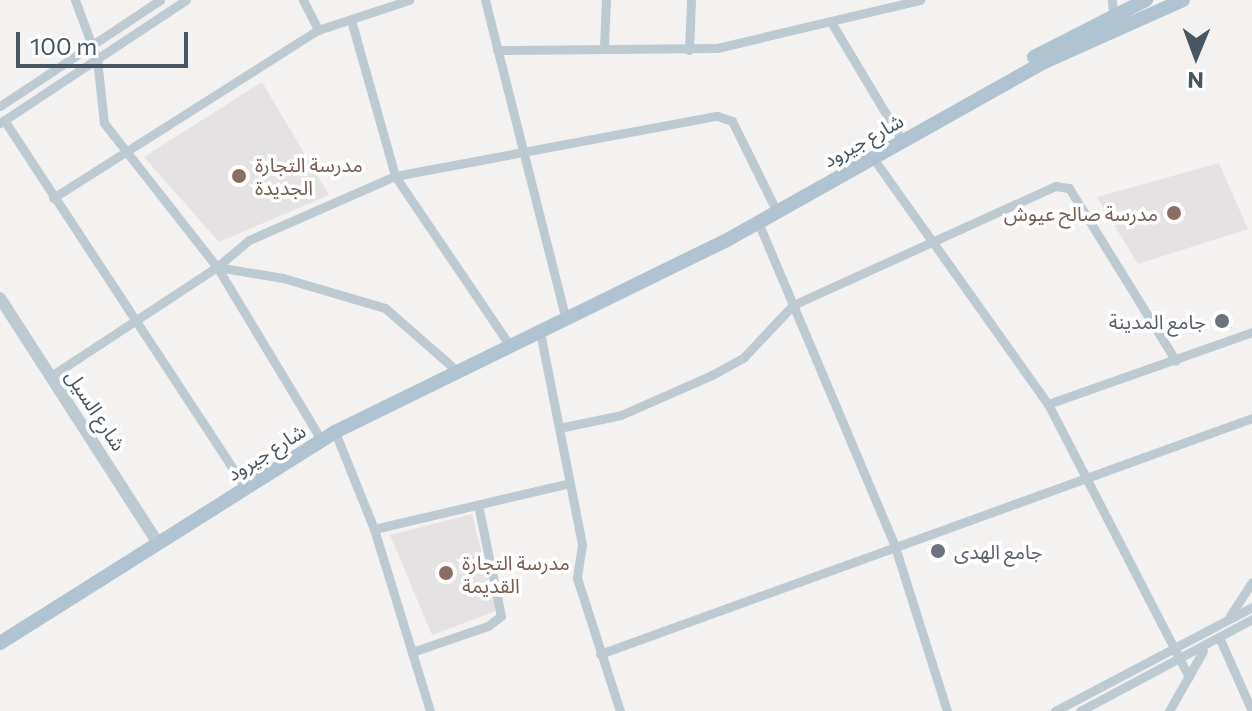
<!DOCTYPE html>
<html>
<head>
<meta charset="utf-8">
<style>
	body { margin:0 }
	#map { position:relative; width:1252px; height:711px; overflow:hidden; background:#f4f1f1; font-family:Commissioner,"Noto Sans Arabic",sans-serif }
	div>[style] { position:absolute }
	.education>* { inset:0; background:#e5e2e3 }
	.minor>* { height:9px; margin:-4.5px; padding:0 4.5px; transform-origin:4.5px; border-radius:4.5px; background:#becad1 }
	.tertiary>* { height:12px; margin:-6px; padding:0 6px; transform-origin:6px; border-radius:6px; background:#becad1 }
	.primary>* { height:14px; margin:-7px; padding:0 7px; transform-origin:7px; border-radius:7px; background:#afc3d1 }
	.dots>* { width:22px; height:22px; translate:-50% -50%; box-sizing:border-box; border:4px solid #fff; border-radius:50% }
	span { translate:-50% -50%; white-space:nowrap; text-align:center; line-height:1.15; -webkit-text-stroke:7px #fff; paint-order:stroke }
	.street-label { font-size:20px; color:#475660 }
	.education-label { font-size:20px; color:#785e54 }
	.left { translate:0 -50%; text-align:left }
	.right { translate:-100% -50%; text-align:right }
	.worship-label { font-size:20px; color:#5b616d }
	.north { position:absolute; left:1156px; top:16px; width:80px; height:80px; -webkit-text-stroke:6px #fff; paint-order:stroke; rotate:181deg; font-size:22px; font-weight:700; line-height:32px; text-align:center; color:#475660 }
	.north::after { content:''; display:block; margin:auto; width:28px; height:36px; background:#475660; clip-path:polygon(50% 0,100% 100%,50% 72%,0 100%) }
	.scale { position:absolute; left:16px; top:32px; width:172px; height:36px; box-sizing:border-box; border:4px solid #475660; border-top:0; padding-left:10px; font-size:24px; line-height:28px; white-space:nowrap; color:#475660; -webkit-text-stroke:6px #fff; paint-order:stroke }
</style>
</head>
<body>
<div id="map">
	<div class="education">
		<div style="clip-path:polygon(262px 82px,329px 195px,219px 242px,144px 157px)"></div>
		<div style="clip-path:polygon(1219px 163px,1248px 229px,1138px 264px,1097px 197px)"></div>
		<div style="clip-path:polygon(472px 514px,496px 611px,432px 635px,390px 535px)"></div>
	</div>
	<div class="minor">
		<div style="left:75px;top:0;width:63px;rotate:69.6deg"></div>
		<div style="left:97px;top:59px;width:64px;rotate:83.8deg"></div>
		<div style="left:104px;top:123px;width:183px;rotate:51.9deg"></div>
		<div style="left:217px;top:267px;width:203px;rotate:58.9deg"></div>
		<div style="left:303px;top:0;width:34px;rotate:63deg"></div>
		<div style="left:485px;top:0;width:330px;rotate:75.8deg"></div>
		<div style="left:1112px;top:0;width:13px;rotate:86deg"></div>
		<div style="left:351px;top:20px;width:162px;rotate:74.2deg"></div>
		<div style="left:395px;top:176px;width:205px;rotate:55.9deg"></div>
		<div style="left:831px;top:22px;width:131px;rotate:59.1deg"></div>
		<div style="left:604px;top:46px;width:46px;rotate:-87.5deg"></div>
		<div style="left:497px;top:50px;width:220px;rotate:-0.5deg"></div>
		<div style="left:717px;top:48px;width:209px;rotate:-13.3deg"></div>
		<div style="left:689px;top:50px;width:50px;rotate:-87.7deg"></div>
		<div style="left:0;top:106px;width:192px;rotate:-33.5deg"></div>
		<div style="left:4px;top:120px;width:440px;rotate:56.7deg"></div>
		<div style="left:0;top:123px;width:223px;rotate:-33.5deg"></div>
		<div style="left:873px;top:158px;width:302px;rotate:54.6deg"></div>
		<div style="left:1048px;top:404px;width:307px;rotate:62.7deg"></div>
		<div style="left:53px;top:198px;width:314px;rotate:-32.4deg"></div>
		<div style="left:318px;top:30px;width:96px;rotate:-18.2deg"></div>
		<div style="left:758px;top:222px;width:353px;rotate:67.1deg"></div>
		<div style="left:895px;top:547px;width:172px;rotate:72.4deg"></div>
		<div style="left:217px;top:267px;width:67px;rotate:9.5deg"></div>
		<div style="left:283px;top:278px;width:106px;rotate:16.4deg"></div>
		<div style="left:385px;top:308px;width:96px;rotate:41.2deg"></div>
		<div style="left:540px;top:332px;width:217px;rotate:78.8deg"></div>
		<div style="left:582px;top:545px;width:33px;rotate:99deg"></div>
		<div style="left:577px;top:578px;width:140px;rotate:72.1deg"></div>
		<div style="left:51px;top:376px;width:199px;rotate:-33.3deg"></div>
		<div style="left:217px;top:267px;width:42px;rotate:-40.2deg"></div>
		<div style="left:249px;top:240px;width:159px;rotate:-23.7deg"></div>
		<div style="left:395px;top:176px;width:328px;rotate:-10.6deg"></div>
		<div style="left:717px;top:116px;width:16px;rotate:18deg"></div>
		<div style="left:732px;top:121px;width:93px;rotate:63.7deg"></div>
		<div style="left:1048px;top:404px;width:216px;rotate:-19.4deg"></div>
		<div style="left:559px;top:428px;width:63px;rotate:-11.8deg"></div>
		<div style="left:621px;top:415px;width:99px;rotate:-23.7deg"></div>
		<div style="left:712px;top:375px;width:37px;rotate:-29deg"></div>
		<div style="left:744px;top:357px;width:71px;rotate:-46.7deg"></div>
		<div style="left:793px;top:305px;width:288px;rotate:-24.4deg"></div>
		<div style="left:1055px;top:186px;width:14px;rotate:8deg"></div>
		<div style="left:1069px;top:188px;width:203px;rotate:58.3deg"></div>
		<div style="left:335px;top:432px;width:105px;rotate:68.1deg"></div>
		<div style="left:374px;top:529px;width:190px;rotate:72.9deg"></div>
		<div style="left:374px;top:529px;width:201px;rotate:-13.2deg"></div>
		<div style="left:1230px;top:616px;width:40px;rotate:-57.1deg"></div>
		<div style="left:1219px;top:637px;width:81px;rotate:66deg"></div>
		<div style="left:412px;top:652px;width:80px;rotate:-18.9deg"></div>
		<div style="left:488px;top:626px;width:16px;rotate:-38deg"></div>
		<div style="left:501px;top:616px;width:113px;rotate:-101.7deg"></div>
		<div style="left:600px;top:654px;width:693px;rotate:-19.9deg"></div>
		<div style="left:1055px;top:711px;width:223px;rotate:-27.8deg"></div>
		<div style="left:1080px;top:711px;width:195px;rotate:-28.1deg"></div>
		<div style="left:1169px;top:711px;width:69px;rotate:-60.5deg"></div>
	</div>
	<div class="tertiary">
		<div style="left:0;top:298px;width:292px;rotate:57.2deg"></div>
	</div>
	<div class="primary">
		<div style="left:1034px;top:57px;width:126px;rotate:-27deg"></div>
		<div style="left:0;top:643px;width:396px;rotate:-32.2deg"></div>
		<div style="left:335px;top:432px;width:436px;rotate:-26.1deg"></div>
		<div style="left:727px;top:240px;width:364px;rotate:-29.3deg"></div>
		<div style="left:1044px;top:62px;width:152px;rotate:-24deg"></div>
	</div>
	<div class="dots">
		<div style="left:239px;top:176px;background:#8d6e63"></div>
		<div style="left:1174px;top:213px;background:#8d6e63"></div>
		<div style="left:1222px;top:321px;background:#6b7280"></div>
		<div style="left:938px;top:551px;background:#6b7280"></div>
		<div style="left:446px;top:573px;background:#8d6e63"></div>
	</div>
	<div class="street-label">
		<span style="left:863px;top:140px;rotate:-29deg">شارع جيرود</span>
		<span style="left:96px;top:410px;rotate:57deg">شارع السيل</span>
		<span style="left:266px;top:452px;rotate:-32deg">شارع جيرود</span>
	</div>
	<div class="education-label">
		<span class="left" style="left:255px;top:176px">مدرسة التجارة<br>الجديدة</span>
		<span class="right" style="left:1158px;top:213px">مدرسة صالح عيوش</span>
		<span class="left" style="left:462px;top:574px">مدرسة التجارة<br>القديمة</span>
	</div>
	<div class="worship-label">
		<span class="right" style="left:1206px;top:321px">جامع المدينة</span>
		<span class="left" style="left:954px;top:551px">جامع الهدى</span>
	</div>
	<div class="north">N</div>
	<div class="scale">100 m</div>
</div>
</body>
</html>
